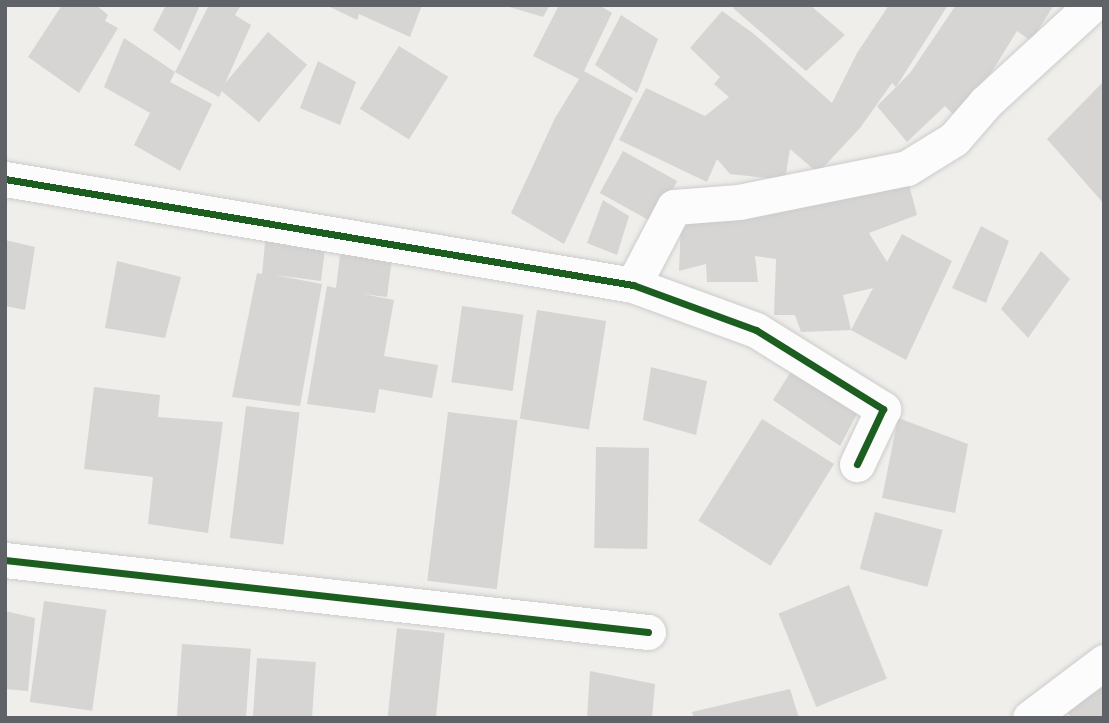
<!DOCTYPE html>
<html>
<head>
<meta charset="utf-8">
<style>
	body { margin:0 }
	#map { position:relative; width:1109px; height:723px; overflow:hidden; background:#efeeea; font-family:"Alegreya Sans",sans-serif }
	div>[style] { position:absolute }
	.building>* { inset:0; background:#d6d5d3; transform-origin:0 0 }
	.roads { filter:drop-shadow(0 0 2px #cbcccc) drop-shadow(0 0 2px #cbcccc) }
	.street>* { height:35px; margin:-17.5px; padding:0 17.5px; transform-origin:17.5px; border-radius:17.5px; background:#fdfcfc }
	.cycleway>* { height:7px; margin:-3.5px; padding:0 3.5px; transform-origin:3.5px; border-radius:3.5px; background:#1b5e20 }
	span { translate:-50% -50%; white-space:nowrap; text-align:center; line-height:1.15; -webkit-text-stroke:5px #fff; paint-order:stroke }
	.frame { position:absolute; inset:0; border:7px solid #5f6368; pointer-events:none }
</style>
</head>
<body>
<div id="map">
	<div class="building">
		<div style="clip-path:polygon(62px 5px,96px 5px,108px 15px,105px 21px,118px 28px,79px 93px,28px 57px)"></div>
		<div style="clip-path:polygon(166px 5px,199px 7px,180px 51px,153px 30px)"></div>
		<div style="clip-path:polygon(209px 5px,241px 5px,235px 15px,251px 25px,219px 97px,175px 72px,170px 82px,212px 104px,180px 171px,134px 145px,150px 113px,104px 87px,124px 38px,175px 72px)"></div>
		<div style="clip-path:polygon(326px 5px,422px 5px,410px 37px,359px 14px,357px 20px)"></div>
		<div style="clip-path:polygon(503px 5px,550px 5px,543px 17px)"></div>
		<div style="clip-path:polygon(559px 5px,599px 5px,612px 13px,584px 71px,633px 98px,564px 244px,511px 213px,555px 118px,579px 79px,533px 56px)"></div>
		<div style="clip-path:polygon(735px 5px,810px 5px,845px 35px,806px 71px,733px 8px)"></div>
		<div style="clip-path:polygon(889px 5px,948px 5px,896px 87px,892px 83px,860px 128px,818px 173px,790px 149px,785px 180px,730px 174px,717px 159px,707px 182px,619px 140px,646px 88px,705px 116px,729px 97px,714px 84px,720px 77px,690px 48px,722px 11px,754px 34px,832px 103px,857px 53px)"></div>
		<div style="clip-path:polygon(956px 5px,1054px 5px,1031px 41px,1017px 31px,991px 73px,953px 114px,945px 106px,907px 142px,877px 106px,910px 73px)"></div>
		<div style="clip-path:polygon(621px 15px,658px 39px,637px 93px,595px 65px)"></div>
		<div style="left:268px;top:32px;width:51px;height:75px;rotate:40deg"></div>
		<div style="left:399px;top:46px;width:58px;height:74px;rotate:32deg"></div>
		<div style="clip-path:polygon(318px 61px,356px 82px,340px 125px,300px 108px)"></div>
		<div style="clip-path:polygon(1104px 81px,1104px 204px,1047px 139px)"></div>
		<div style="left:623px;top:151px;width:62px;height:48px;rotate:29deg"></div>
		<div style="clip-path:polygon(907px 177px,917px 215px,869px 233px,887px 262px,902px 234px,952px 261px,906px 360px,851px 330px,873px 288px,843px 295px,851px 330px,801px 332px,795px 315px,774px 315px,776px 259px,755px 256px,758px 282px,707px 282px,706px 264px,679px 271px,681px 221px)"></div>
		<div style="clip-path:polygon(603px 200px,629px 216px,617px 255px,587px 243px)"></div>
		<div style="clip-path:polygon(981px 226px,1009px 241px,986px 303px,952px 288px)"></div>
		<div style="clip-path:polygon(266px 233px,326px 241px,321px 281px,275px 275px,322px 284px,300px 406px,232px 397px,257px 273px,262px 274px)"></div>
		<div style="clip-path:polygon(5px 240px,35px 247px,25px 310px,5px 306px)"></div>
		<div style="clip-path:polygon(341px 246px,392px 258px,387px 297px,363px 294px,394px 300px,384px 356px,438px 365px,432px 398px,379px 389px,375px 413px,307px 404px,327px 286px,336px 288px)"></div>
		<div style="clip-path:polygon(1041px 251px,1070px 279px,1028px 338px,1001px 309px)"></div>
		<div style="clip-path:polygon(117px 261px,181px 277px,165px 338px,105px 328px)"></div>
		<div style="left:462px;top:306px;width:62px;height:77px;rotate:8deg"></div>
		<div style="left:537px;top:310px;width:70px;height:110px;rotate:9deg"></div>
		<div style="clip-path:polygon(800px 357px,861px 406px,840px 446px,773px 400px)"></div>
		<div style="clip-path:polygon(651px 367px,707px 381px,696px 435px,643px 420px)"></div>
		<div style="clip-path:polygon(94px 387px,160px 395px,158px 417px,223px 422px,208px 533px,148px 524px,153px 477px,84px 469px)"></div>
		<div style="left:246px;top:406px;width:54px;height:133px;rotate:7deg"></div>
		<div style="left:448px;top:412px;width:70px;height:170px;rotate:7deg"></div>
		<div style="clip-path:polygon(898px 418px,968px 444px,955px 513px,882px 498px)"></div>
		<div style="left:762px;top:419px;width:85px;height:120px;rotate:32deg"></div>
		<div style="left:596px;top:447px;width:53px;height:101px;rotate:1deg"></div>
		<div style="left:875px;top:512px;width:70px;height:59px;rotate:15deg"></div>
		<div style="left:849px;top:585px;width:101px;height:76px;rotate:68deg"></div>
		<div style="left:44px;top:601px;width:63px;height:102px;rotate:8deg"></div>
		<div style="clip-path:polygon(5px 611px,35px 618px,28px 691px,5px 689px)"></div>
		<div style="left:397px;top:628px;width:48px;height:90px;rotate:6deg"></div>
		<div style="left:182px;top:644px;width:69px;height:74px;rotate:4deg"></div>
		<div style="left:257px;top:658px;width:59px;height:60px;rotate:4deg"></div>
		<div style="clip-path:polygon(590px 671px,655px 684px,652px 718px,587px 718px)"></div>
		<div style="clip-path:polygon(1104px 686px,1104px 718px,1071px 718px,1067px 711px)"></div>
		<div style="clip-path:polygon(790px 689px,799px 718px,694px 718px,692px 712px)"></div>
	</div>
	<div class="roads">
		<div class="street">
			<div style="left:5px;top:179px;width:637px;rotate:9.58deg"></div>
			<div style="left:633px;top:285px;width:131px;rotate:20.1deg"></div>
			<div style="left:756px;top:330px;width:150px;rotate:31.9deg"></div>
			<div style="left:883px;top:409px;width:61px;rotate:115.3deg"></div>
			<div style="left:633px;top:285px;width:88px;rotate:-62.3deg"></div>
			<div style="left:674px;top:207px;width:65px;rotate:-4.4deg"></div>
			<div style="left:739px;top:202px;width:171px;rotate:-11.4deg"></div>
			<div style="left:907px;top:168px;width:55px;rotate:-31.7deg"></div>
			<div style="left:954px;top:139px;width:49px;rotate:-49.1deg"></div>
			<div style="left:986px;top:102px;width:144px;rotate:-42.5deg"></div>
			<div style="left:5px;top:560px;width:647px;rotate:6.39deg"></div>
			<div style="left:1030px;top:718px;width:93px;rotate:-37.1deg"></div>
		</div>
	</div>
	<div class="cycleway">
		<div style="left:5px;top:179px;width:637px;rotate:9.58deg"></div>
		<div style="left:633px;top:285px;width:131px;rotate:20.1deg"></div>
		<div style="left:756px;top:330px;width:150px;rotate:31.9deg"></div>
		<div style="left:883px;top:409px;width:61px;rotate:115.3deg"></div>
		<div style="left:5px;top:560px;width:647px;rotate:6.39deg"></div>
	</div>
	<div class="frame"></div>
</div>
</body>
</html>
